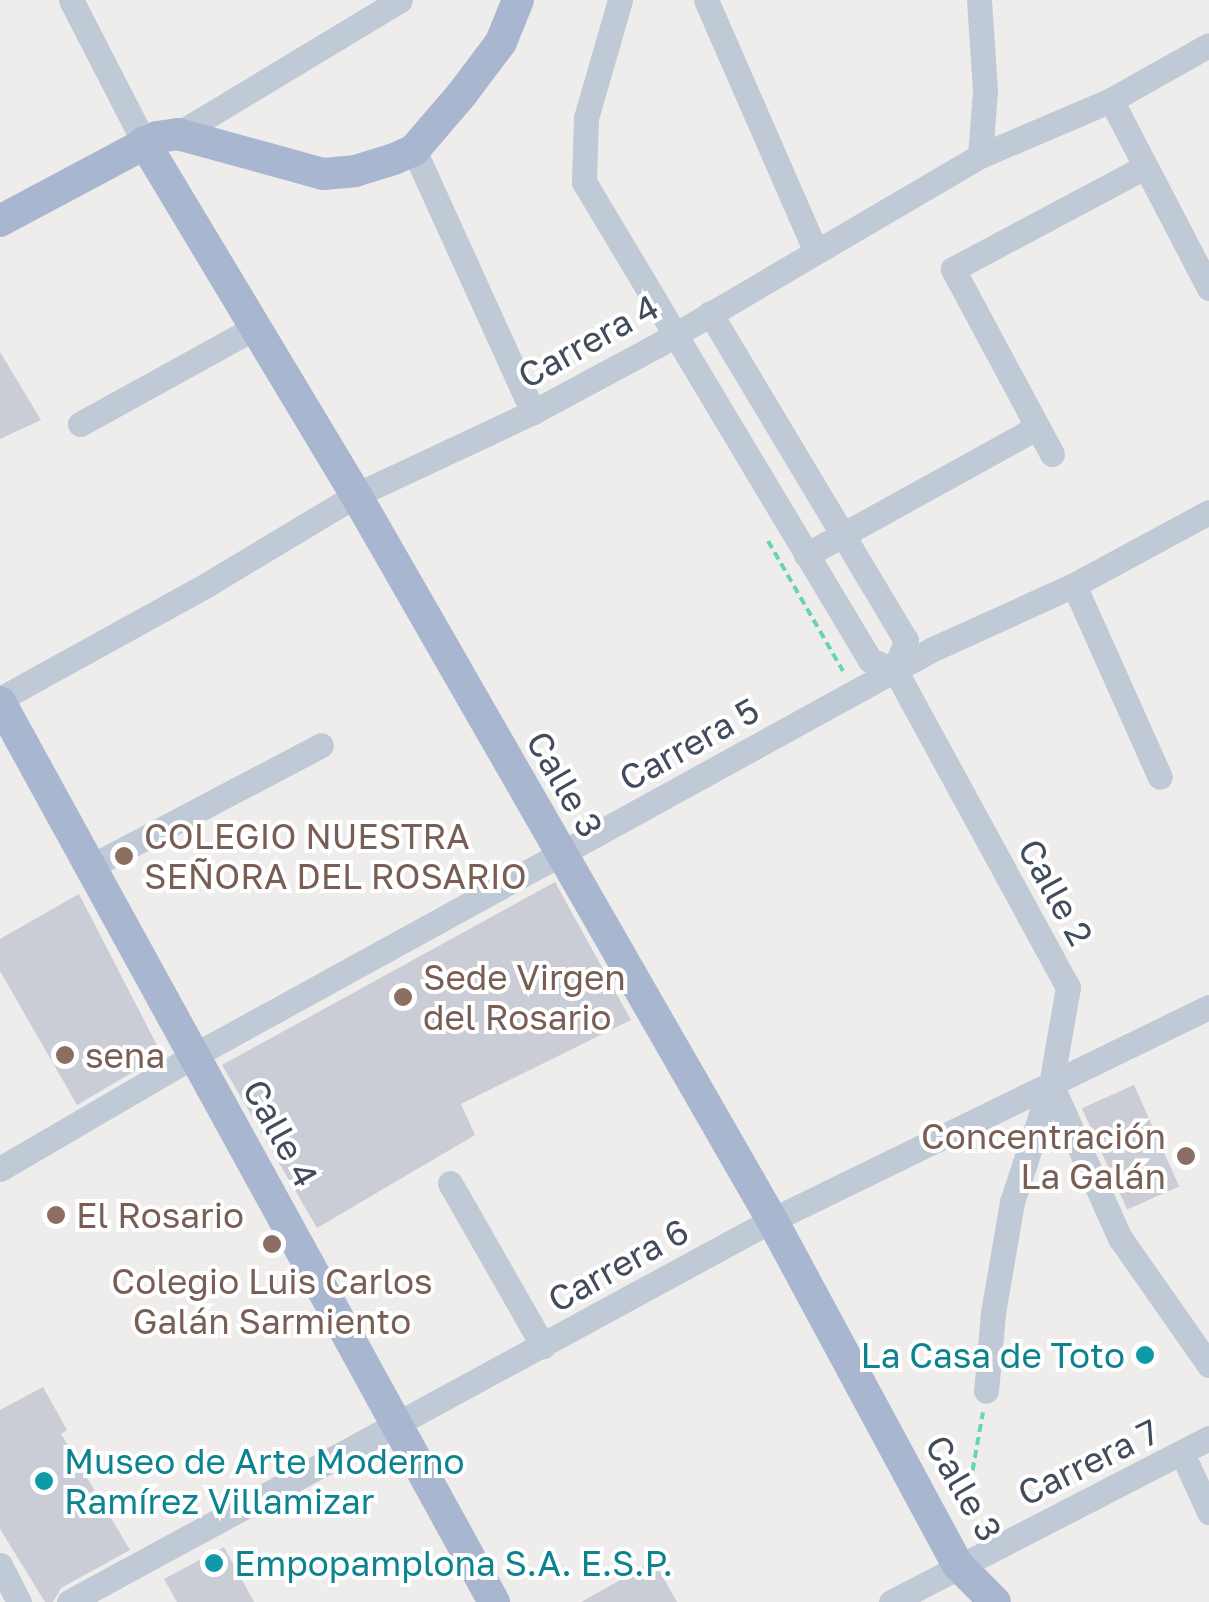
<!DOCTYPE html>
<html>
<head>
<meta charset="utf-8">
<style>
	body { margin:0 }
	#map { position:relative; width:1209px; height:1602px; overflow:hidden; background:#efecec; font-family:"Golos Text",sans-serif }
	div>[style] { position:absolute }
	.building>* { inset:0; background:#cacdd5; transform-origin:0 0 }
	.path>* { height:4px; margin-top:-2px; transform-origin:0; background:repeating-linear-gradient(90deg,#68d5af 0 8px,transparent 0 13px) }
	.minor>* { height:25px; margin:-12.5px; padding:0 12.5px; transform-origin:12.5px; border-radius:12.5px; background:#c0c9d6 }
	.major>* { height:32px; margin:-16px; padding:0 16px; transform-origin:16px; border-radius:16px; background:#a8b6cf }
	.dots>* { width:28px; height:28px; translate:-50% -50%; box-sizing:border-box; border:5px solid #fff; border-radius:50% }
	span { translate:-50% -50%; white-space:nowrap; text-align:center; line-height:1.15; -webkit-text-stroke:8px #fff; paint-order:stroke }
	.street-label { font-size:35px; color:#424c5c }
	.education-label { font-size:35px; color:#785e54 }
	.left { translate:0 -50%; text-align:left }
	.right { translate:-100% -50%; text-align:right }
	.culture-label { font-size:35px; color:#0d838f }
</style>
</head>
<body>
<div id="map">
	<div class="building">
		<div style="clip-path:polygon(0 352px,41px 420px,0 439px)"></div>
		<div style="clip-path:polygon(555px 882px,631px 1020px,461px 1104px,475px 1135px,317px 1228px,222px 1065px)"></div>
		<div style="clip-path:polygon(79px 894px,162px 1055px,77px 1105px,0 971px,0 939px)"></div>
		<div style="left:1134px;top:1085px;width:111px;height:57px;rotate:66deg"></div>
		<div style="clip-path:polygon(43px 1387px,67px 1430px,61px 1434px,130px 1550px,61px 1588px,53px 1602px,45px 1602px,0 1529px,0 1410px)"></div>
		<div style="clip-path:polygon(224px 1547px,254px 1602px,177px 1602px,164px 1579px)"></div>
		<div style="clip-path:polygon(654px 1561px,677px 1602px,581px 1602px)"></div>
	</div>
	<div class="path">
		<div style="left:768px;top:541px;width:150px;rotate:60deg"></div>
		<div style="left:968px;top:1496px;width:85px;rotate:-79.9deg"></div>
	</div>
	<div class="minor">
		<div style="left:71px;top:0;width:160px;rotate:62.8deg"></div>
		<div style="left:620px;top:0;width:123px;rotate:106.1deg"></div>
		<div style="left:586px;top:118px;width:64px;rotate:91.8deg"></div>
		<div style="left:584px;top:182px;width:557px;rotate:59.11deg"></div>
		<div style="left:870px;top:660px;width:27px;rotate:22deg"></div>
		<div style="left:895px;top:670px;width:361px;rotate:61.4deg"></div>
		<div style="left:1068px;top:987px;width:98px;rotate:99.9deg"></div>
		<div style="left:1051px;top:1084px;width:124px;rotate:108.3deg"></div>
		<div style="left:1012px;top:1202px;width:113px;rotate:99.7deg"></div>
		<div style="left:993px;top:1313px;width:78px;rotate:95.1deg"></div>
		<div style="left:706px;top:0;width:273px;rotate:66.4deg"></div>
		<div style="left:979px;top:0;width:91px;rotate:86.2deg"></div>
		<div style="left:985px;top:91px;width:65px;rotate:94.4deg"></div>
		<div style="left:1111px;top:100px;width:212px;rotate:62.5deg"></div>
		<div style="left:178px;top:134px;width:259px;rotate:-31.1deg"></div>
		<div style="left:414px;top:150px;width:288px;rotate:65.6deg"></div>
		<div style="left:710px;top:313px;width:381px;rotate:59.1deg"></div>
		<div style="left:906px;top:640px;width:32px;rotate:110deg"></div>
		<div style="left:80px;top:424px;width:199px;rotate:-28.9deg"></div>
		<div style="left:1052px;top:454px;width:210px;rotate:-118.2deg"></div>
		<div style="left:953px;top:269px;width:215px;rotate:-28deg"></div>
		<div style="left:806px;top:555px;width:263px;rotate:-28.9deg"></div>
		<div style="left:1074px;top:585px;width:210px;rotate:65.9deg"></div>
		<div style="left:0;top:699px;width:238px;rotate:-28.9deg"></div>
		<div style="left:208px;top:584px;width:173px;rotate:-31deg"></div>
		<div style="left:356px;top:495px;width:195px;rotate:-25.1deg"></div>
		<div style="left:533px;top:412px;width:140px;rotate:-28.2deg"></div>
		<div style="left:656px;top:346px;width:376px;rotate:-30.4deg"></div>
		<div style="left:980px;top:156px;width:142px;rotate:-23.1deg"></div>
		<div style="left:1111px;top:100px;width:112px;rotate:-29.3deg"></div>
		<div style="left:90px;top:867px;width:261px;rotate:-27.8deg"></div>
		<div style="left:1051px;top:1084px;width:169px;rotate:65.9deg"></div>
		<div style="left:1120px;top:1238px;width:155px;rotate:55deg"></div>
		<div style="left:0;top:1169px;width:224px;rotate:-30.3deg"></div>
		<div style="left:193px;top:1056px;width:845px;rotate:-28.81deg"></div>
		<div style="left:933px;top:649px;width:155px;rotate:-24.4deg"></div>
		<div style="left:1074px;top:585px;width:153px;rotate:-28.4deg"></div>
		<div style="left:450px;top:1183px;width:188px;rotate:60.3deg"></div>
		<div style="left:1183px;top:1455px;width:63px;rotate:65.5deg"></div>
		<div style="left:0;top:1565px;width:42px;rotate:62.8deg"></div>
		<div style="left:69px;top:1602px;width:800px;rotate:-28.52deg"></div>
		<div style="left:772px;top:1220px;width:486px;rotate:-26deg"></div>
		<div style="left:891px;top:1602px;width:358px;rotate:-27.3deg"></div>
	</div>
	<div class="major">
		<div style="left:144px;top:142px;width:412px;rotate:59deg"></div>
		<div style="left:356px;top:495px;width:836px;rotate:60.15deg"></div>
		<div style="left:772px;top:1220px;width:392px;rotate:61.7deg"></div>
		<div style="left:958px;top:1565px;width:52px;rotate:45deg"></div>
		<div style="left:0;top:221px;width:178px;rotate:-28.1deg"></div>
		<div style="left:157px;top:137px;width:21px;rotate:-8deg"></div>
		<div style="left:178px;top:134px;width:150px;rotate:15.4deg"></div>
		<div style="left:323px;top:174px;width:32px;rotate:-5deg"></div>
		<div style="left:355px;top:171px;width:41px;rotate:-17.1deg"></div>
		<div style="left:394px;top:159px;width:22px;rotate:-24deg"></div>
		<div style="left:414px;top:150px;width:74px;rotate:-49.4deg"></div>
		<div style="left:462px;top:94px;width:65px;rotate:-53.1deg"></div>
		<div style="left:501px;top:42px;width:45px;rotate:-68deg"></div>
		<div style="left:0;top:702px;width:1027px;rotate:61.24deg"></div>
	</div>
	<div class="dots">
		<div style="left:124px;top:856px;background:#8d6e63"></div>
		<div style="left:403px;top:997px;background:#8d6e63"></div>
		<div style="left:65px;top:1055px;background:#8d6e63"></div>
		<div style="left:1186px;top:1156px;background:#8d6e63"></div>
		<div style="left:56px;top:1215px;background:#8d6e63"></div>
		<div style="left:272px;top:1244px;background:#8d6e63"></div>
		<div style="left:1145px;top:1355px;background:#0f9aa8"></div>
		<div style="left:44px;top:1481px;background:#0f9aa8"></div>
		<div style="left:214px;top:1563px;background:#0f9aa8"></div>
	</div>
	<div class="street-label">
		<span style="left:588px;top:341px;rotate:-29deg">Carrera 4</span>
		<span style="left:689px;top:744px;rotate:-29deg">Carrera 5</span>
		<span style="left:565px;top:784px;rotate:60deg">Calle 3</span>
		<span style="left:1056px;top:892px;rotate:61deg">Calle 2</span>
		<span style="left:281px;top:1133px;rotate:61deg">Calle 4</span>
		<span style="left:618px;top:1265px;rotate:-29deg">Carrera 6</span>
		<span style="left:1088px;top:1462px;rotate:-26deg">Carrera 7</span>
		<span style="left:964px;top:1488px;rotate:60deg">Calle 3</span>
	</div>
	<div class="education-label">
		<span class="left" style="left:144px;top:856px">COLEGIO NUESTRA<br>SEÑORA DEL ROSARIO</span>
		<span class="left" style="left:423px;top:997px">Sede Virgen<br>del Rosario</span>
		<span class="left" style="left:85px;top:1055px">sena</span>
		<span class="right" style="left:1166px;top:1156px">Concentración<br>La Galán</span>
		<span class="left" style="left:76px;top:1215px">El Rosario</span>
		<span style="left:272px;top:1301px">Colegio Luis Carlos<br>Galán Sarmiento</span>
	</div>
	<div class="culture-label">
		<span class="right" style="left:1125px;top:1355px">La Casa de Toto</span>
		<span class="left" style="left:64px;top:1481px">Museo de Arte Moderno<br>Ramírez Villamizar</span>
		<span class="left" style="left:234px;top:1563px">Empopamplona S.A. E.S.P.</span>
	</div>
</div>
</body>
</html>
